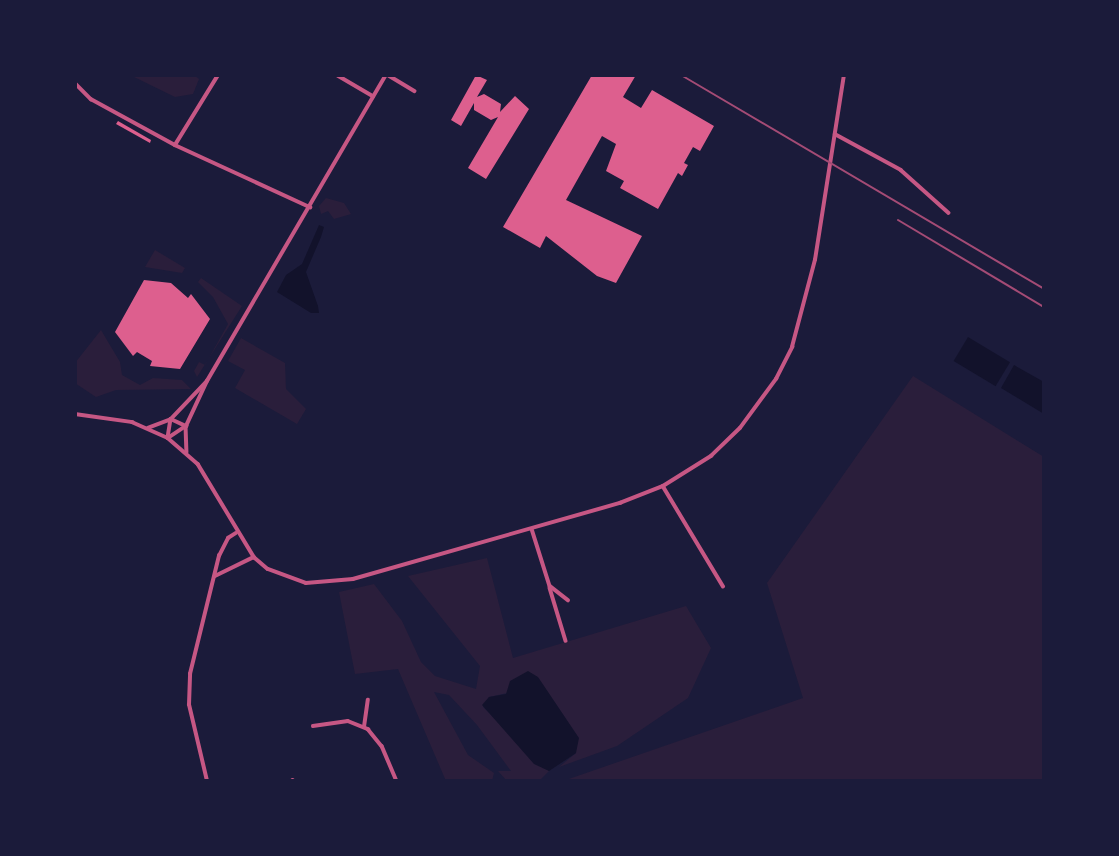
<!DOCTYPE html>
<html>
<head>
<meta charset="utf-8">
<style>
	body { margin:0 }
	#map { position:relative; width:1119px; height:856px; overflow:hidden; background:#1b1b3a; font-family:"Asap Condensed",sans-serif }
	div>[style] { position:absolute }
	.green>* { inset:0; background:#2a1e3b }
	.water>* { inset:0; background:#12122b; transform-origin:0 0 }
	.building>* { inset:0; background:#dd5f8e }
	.minor>* { height:3.5px; margin:-1.75px; padding:0 1.75px; transform-origin:1.75px; border-radius:1.75px; background:#c65784 }
	.tertiary>* { height:3.5px; margin:-1.75px; padding:0 1.75px; transform-origin:1.75px; border-radius:1.75px; background:#c65784 }
	.rail>* { height:2px; margin:-1px; padding:0 1px; transform-origin:1px; border-radius:1px; background:#a44b75 }
	span { translate:-50% -50%; white-space:nowrap; text-align:center; line-height:1.15; -webkit-text-stroke:6px #1b1b3a; paint-order:stroke }
	.frame { position:absolute; inset:0; border:77px solid #1b1b3a; pointer-events:none }
</style>
</head>
<body>
<div id="map">
	<div class="green">
		<div style="clip-path:polygon(130px 75px,194px 75px,199px 79px,193px 94px,175px 97px)"></div>
		<div style="clip-path:polygon(326px 198px,344px 203px,351px 214px,334px 219px,328px 211px,321px 214px,319px 206px)"></div>
		<div style="clip-path:polygon(155px 250px,185px 268px,182px 273px,145px 267px)"></div>
		<div style="clip-path:polygon(201px 278px,242px 306px,197px 377px,194px 371px,199px 362px,205px 365px,228px 324px,213px 297px,198px 282px)"></div>
		<div style="clip-path:polygon(101px 330px,120px 362px,122px 375px,140px 385px,153px 378px,182px 380px,191px 389px,116px 390px,96px 397px,75px 383px,75px 363px)"></div>
		<div style="clip-path:polygon(241px 338px,285px 363px,286px 389px,306px 409px,297px 424px,235px 388px,245px 370px,228px 361px)"></div>
		<div style="clip-path:polygon(913px 376px,1044px 457px,1044px 781px,563px 781px,803px 698px,767px 583px)"></div>
		<div style="clip-path:polygon(487px 558px,513px 658px,686px 606px,711px 648px,688px 698px,617px 746px,559px 767px,576px 753px,507px 693px,489px 697px,483px 707px,549px 771px,539px 781px,507px 781px,498px 771px,511px 771px,477px 725px,449px 695px,434px 692px,468px 755px,494px 773px,492px 781px,446px 781px,398px 669px,355px 674px,339px 592px,374px 584px,402px 621px,421px 662px,435px 676px,476px 689px,480px 666px,408px 576px)"></div>
	</div>
	<div class="water">
		<div style="clip-path:polygon(319px 225px,324px 227px,321px 237px,306px 272px,318px 306px,319px 313px,311px 313px,277px 292px,286px 275px,302px 264px)"></div>
		<div style="left:968px;top:337px;width:49px;height:28px;rotate:31deg"></div>
		<div style="clip-path:polygon(1014px 365px,1044px 382px,1044px 414px,1001px 388px)"></div>
		<div style="clip-path:polygon(528px 671px,538px 677px,579px 738px,576px 753px,549px 771px,534px 764px,482px 705px,489px 697px,506px 694px,510px 681px)"></div>
	</div>
	<div class="building">
		<div style="clip-path:polygon(476px 75px,487px 80px,477px 97px,484px 94px,501px 104px,500px 112px,515px 96px,529px 109px,486px 179px,468px 168px,498px 117px,491px 120px,474px 110px,474px 103px,461px 126px,451px 120px)"></div>
		<div style="clip-path:polygon(592px 75px,636px 75px,623px 97px,641px 108px,652px 90px,714px 126px,700px 151px,693px 147px,684px 163px,688px 165px,682px 176px,678px 173px,658px 209px,620px 188px,624px 181px,606px 171px,616px 144px,602px 136px,566px 200px,642px 236px,616px 283px,597px 276px,546px 236px,540px 248px,503px 227px)"></div>
		<div style="clip-path:polygon(118px 121px,151px 140px,150px 143px,116px 124px)"></div>
		<div style="clip-path:polygon(144px 280px,171px 283px,188px 298px,191px 294px,210px 319px,180px 369px,150px 366px,152px 361px,137px 352px,133px 356px,115px 332px)"></div>
	</div>
	<div class="minor">
		<div style="left:337px;top:75px;width:42px;rotate:30.3deg"></div>
		<div style="left:388px;top:75px;width:31px;rotate:31deg"></div>
		<div style="left:75px;top:83px;width:23px;rotate:45deg"></div>
		<div style="left:91px;top:99px;width:96px;rotate:28.7deg"></div>
		<div style="left:175px;top:145px;width:149px;rotate:24.7deg"></div>
		<div style="left:835px;top:134px;width:75px;rotate:28.6deg"></div>
		<div style="left:901px;top:170px;width:64px;rotate:41.9deg"></div>
		<div style="left:175px;top:145px;width:82px;rotate:-58.4deg"></div>
		<div style="left:171px;top:419px;width:19px;rotate:99deg"></div>
		<div style="left:168px;top:438px;width:22px;rotate:-34deg"></div>
		<div style="left:186px;top:426px;width:50px;rotate:-65deg"></div>
		<div style="left:207px;top:381px;width:355px;rotate:-59.7deg"></div>
		<div style="left:171px;top:419px;width:17px;rotate:25deg"></div>
		<div style="left:186px;top:426px;width:26px;rotate:88deg"></div>
		<div style="left:148px;top:428px;width:25px;rotate:-21deg"></div>
		<div style="left:171px;top:419px;width:51px;rotate:-46.6deg"></div>
		<div style="left:663px;top:486px;width:117px;rotate:59deg"></div>
		<div style="left:532px;top:529px;width:60px;rotate:72.5deg"></div>
		<div style="left:550px;top:586px;width:23px;rotate:38deg"></div>
		<div style="left:550px;top:588px;width:55px;rotate:73.2deg"></div>
		<div style="left:313px;top:726px;width:35px;rotate:-8deg"></div>
		<div style="left:348px;top:721px;width:22px;rotate:22deg"></div>
		<div style="left:368px;top:729px;width:22px;rotate:51deg"></div>
		<div style="left:382px;top:746px;width:38px;rotate:67deg"></div>
		<div style="left:364px;top:727px;width:27px;rotate:-82deg"></div>
		<div style="left:293px;top:780px;width:1px;rotate:90deg"></div>
	</div>
	<div class="tertiary">
		<div style="left:75px;top:414px;width:58px;rotate:8deg"></div>
		<div style="left:132px;top:422px;width:39px;rotate:24deg"></div>
		<div style="left:168px;top:438px;width:40px;rotate:41deg"></div>
		<div style="left:198px;top:464px;width:109px;rotate:58.9deg"></div>
		<div style="left:254px;top:557px;width:18px;rotate:41deg"></div>
		<div style="left:268px;top:569px;width:40px;rotate:20.2deg"></div>
		<div style="left:306px;top:583px;width:47px;rotate:-4.9deg"></div>
		<div style="left:353px;top:579px;width:278px;rotate:-15.9deg"></div>
		<div style="left:620px;top:503px;width:46px;rotate:-21.6deg"></div>
		<div style="left:663px;top:486px;width:57px;rotate:-32deg"></div>
		<div style="left:711px;top:456px;width:40px;rotate:-44deg"></div>
		<div style="left:740px;top:428px;width:61px;rotate:-53.7deg"></div>
		<div style="left:776px;top:379px;width:36px;rotate:-63deg"></div>
		<div style="left:792px;top:347px;width:90px;rotate:-75.2deg"></div>
		<div style="left:815px;top:260px;width:187px;rotate:-81.1deg"></div>
		<div style="left:215px;top:576px;width:43px;rotate:-26deg"></div>
		<div style="left:207px;top:781px;width:78px;rotate:-103.3deg"></div>
		<div style="left:189px;top:705px;width:31px;rotate:-88deg"></div>
		<div style="left:190px;top:674px;width:122px;rotate:-76.2deg"></div>
		<div style="left:219px;top:556px;width:20px;rotate:-63deg"></div>
		<div style="left:228px;top:538px;width:9px;rotate:-32deg"></div>
	</div>
	<div class="rail">
		<div style="left:681px;top:75px;width:421px;rotate:30.5deg"></div>
		<div style="left:898px;top:220px;width:170px;rotate:30.8deg"></div>
	</div>
	<div class="frame"></div>
</div>
</body>
</html>
